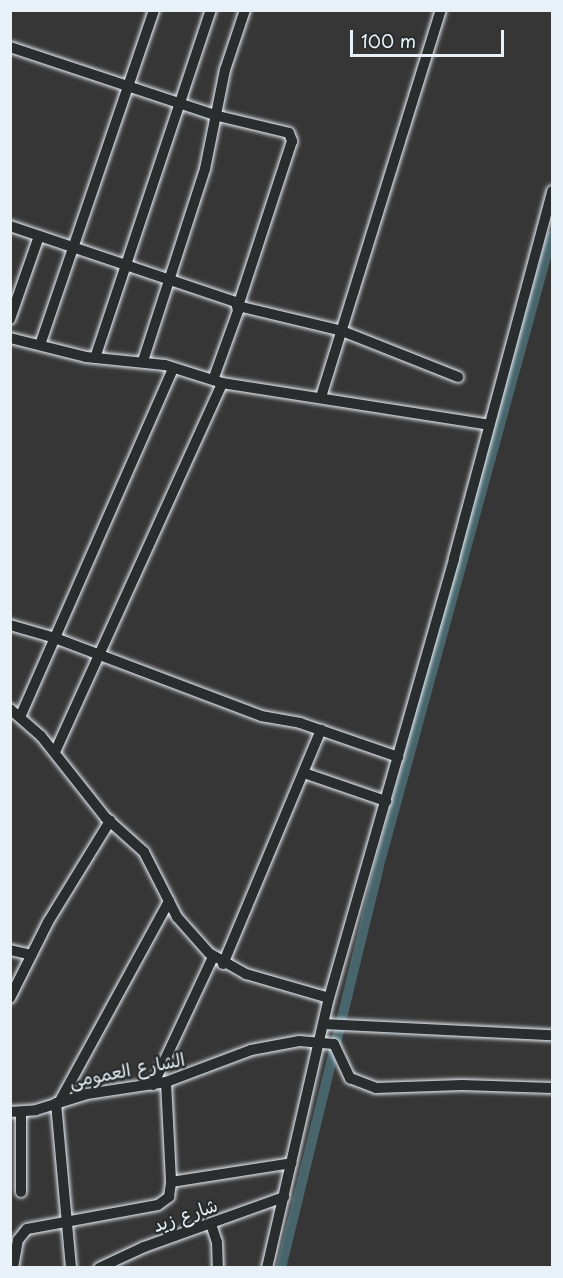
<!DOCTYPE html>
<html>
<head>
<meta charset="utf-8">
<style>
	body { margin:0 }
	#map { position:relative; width:563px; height:1278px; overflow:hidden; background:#373636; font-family:"Playpen Sans","Playpen Sans Arabic",sans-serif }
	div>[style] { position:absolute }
	.canal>* { height:10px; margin:-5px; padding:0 5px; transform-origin:5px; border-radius:5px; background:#48656b }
	.roads { filter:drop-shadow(0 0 2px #e8f1f8) drop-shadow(0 0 2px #e8f1f8) }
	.minor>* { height:10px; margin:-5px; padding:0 5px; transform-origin:5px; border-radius:5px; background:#2a2d2e }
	span { translate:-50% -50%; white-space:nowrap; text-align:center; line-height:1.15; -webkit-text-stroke:5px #2a2d2e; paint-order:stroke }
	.street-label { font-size:18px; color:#e8f1f8 }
	.frame { position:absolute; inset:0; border:12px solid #e8f1f8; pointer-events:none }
	.scale { position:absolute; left:350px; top:30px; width:154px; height:27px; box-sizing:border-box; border:3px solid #e8f1f8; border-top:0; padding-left:8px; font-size:18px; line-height:21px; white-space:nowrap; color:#e8f1f8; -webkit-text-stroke:4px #2a2d2e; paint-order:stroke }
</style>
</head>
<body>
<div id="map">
	<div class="canal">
		<div style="left:281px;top:1268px;width:411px;rotate:-76.3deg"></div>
		<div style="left:378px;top:869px;width:657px;rotate:-74.65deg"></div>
	</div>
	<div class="roads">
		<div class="minor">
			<div style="left:10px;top:47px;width:215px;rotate:18.4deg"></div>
			<div style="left:214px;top:115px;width:77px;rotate:13.5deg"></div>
			<div style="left:289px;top:133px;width:9px;rotate:69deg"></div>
			<div style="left:292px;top:141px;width:174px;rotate:108.1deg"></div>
			<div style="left:238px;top:306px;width:107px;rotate:13.5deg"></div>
			<div style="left:342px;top:331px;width:125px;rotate:21.6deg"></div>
			<div style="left:10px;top:226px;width:238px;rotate:18.6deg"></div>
			<div style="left:236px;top:302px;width:9px;rotate:77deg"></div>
			<div style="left:238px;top:311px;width:73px;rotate:109.9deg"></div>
			<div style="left:10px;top:319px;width:88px;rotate:-70.7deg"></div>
			<div style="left:10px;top:338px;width:78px;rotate:14deg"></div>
			<div style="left:86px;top:357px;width:79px;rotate:5.8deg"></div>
			<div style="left:165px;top:365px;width:60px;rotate:17.5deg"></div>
			<div style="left:222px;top:383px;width:270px;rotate:8.9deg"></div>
			<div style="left:40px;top:345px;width:354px;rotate:-71.2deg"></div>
			<div style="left:95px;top:358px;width:367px;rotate:-71.6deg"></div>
			<div style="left:143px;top:361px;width:202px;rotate:-72.1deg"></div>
			<div style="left:205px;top:169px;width:101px;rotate:-78.6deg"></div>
			<div style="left:225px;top:70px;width:63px;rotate:-71.6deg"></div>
			<div style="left:321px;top:397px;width:405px;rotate:-72.8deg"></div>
			<div style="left:10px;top:625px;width:47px;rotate:16.1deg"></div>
			<div style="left:55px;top:638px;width:220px;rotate:20.7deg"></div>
			<div style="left:261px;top:716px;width:40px;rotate:10deg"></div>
			<div style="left:300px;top:723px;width:104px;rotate:19.1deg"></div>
			<div style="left:10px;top:709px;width:41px;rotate:41.1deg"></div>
			<div style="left:41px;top:736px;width:105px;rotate:51.6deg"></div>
			<div style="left:106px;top:818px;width:51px;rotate:41.8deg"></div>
			<div style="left:144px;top:852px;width:73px;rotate:63.1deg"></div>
			<div style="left:177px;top:917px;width:48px;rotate:48.4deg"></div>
			<div style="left:209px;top:953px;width:43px;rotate:29.6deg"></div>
			<div style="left:246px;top:974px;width:86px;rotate:16.1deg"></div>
			<div style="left:21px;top:715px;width:379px;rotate:-66.3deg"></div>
			<div style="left:55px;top:752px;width:405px;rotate:-65.6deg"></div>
			<div style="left:304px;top:773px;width:87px;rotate:18.9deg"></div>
			<div style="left:10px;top:950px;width:22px;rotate:13deg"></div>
			<div style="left:223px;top:964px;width:254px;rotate:-67.3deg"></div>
			<div style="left:10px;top:998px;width:85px;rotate:-63.4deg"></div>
			<div style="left:48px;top:922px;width:119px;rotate:-58.5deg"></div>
			<div style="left:323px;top:1024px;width:229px;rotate:2.8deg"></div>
			<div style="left:166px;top:1082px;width:100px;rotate:87.1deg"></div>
			<div style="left:171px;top:1182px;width:122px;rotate:-8.9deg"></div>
			<div style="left:153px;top:1085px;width:141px;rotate:-64.9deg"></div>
			<div style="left:60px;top:1101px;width:228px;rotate:-61.4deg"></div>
			<div style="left:56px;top:1103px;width:166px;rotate:84.8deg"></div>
			<div style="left:10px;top:1112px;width:26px;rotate:-4deg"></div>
			<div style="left:36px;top:1110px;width:53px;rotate:-17.4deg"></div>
			<div style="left:87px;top:1094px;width:80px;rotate:-8.6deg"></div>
			<div style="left:166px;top:1082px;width:91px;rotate:-20.6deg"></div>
			<div style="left:251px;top:1050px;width:49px;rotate:-10.6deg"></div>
			<div style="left:299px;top:1041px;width:35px;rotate:5deg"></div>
			<div style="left:334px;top:1044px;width:38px;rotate:65deg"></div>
			<div style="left:350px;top:1078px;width:28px;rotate:21deg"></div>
			<div style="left:376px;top:1088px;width:86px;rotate:-2deg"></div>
			<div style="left:462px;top:1085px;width:90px;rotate:1.9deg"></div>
			<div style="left:21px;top:1112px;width:80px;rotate:90deg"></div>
			<div style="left:211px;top:1224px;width:19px;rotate:72deg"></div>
			<div style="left:217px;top:1242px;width:26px;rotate:88deg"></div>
			<div style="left:13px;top:1268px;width:28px;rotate:-80deg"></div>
			<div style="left:18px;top:1240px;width:14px;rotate:-51deg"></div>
			<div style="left:27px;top:1229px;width:133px;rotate:-10.4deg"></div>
			<div style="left:158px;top:1205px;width:14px;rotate:-36deg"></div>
			<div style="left:169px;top:1197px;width:15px;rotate:-82deg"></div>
			<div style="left:99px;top:1268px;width:50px;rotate:-25deg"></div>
			<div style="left:144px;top:1247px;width:149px;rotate:-19.7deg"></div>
			<div style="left:267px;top:1268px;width:277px;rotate:-77.1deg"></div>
			<div style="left:329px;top:998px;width:457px;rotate:-74.1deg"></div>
			<div style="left:454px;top:558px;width:380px;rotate:-75deg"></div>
		</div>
	</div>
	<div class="street-label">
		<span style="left:127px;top:1070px;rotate:-11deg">الشارع العمومى</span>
		<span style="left:185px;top:1215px;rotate:-19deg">شارع زيد</span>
	</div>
	<div class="frame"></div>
	<div class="scale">100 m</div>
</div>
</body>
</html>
